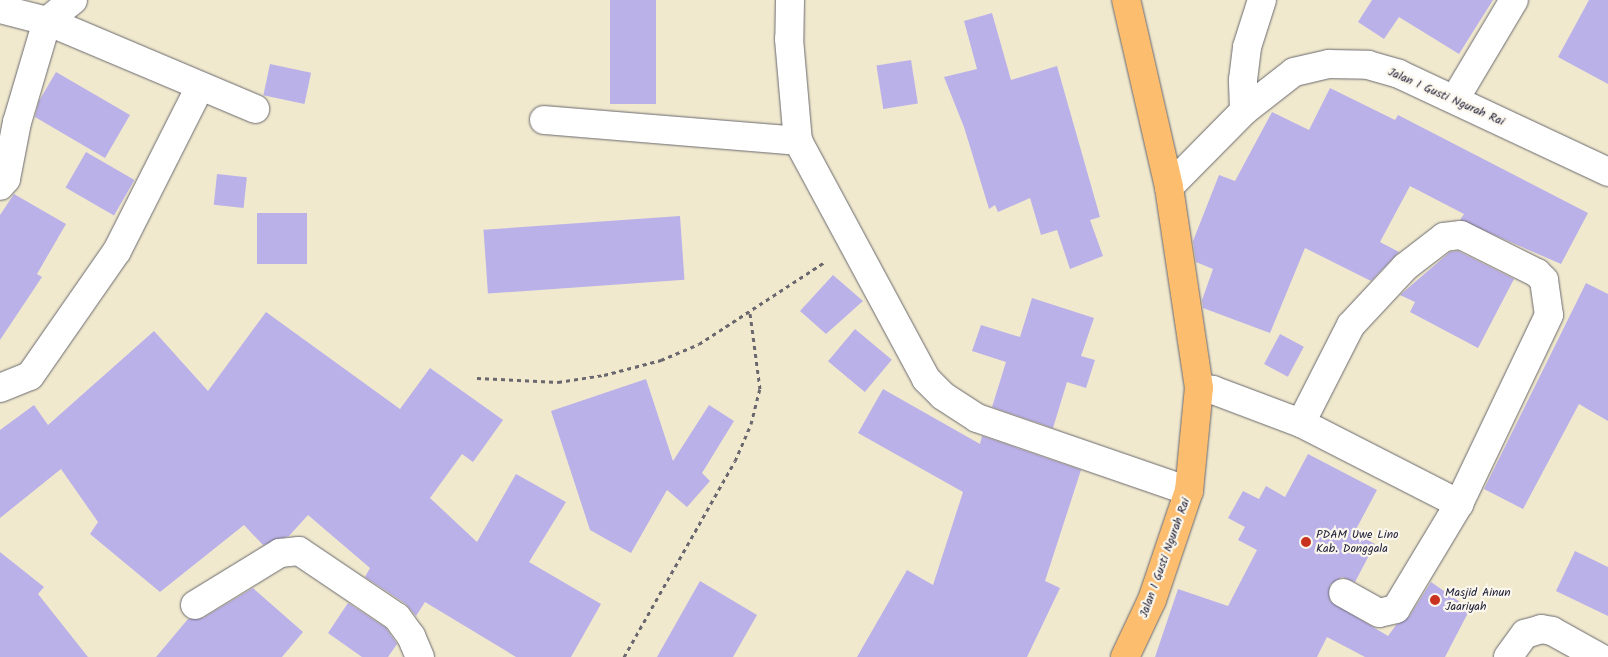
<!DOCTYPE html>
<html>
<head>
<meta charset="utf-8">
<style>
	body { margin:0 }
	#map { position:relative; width:1608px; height:657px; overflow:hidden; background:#f0e9ce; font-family:Kalam,sans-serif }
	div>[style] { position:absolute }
	.building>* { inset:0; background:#bbb1e9; transform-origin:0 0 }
	.path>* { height:3px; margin-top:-1.5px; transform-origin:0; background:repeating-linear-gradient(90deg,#6a686e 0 4px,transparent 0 8px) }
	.roads { filter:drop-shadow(0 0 1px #6a686e) drop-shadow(0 0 1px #6a686e) }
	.minor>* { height:28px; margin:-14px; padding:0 14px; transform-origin:14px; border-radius:14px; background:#fff }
	.major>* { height:28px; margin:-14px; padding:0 14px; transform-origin:14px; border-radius:14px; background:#fcbd6f }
	.dots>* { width:14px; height:14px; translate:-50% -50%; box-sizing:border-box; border:2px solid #fbf7ec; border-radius:50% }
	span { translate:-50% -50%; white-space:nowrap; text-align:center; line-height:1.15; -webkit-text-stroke:4.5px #fbf7ec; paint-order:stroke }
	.street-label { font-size:12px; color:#22223b }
	.poi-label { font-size:12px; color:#22223b }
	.left { translate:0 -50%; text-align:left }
</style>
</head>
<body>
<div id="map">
	<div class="building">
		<div style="left:610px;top:0;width:46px;height:104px"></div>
		<div style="clip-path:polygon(1372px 0,1493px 0,1459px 54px,1399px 17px,1384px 39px,1358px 22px)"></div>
		<div style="clip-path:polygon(1589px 0,1608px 0,1608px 84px,1558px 57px)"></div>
		<div style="clip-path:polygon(992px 13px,1011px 80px,1057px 66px,1100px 217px,1090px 220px,1103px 256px,1070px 269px,1057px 230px,1041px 235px,1030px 198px,998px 212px,995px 205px,989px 209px,964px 127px,944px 77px,977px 69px,964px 21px)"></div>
		<div style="left:911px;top:60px;width:44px;height:35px;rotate:81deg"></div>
		<div style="left:270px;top:64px;width:42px;height:32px;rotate:12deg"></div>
		<div style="clip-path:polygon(56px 72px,130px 115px,105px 158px,35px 117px,39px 101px)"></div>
		<div style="clip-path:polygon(1330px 88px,1395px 120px,1398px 115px,1588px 213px,1561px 264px,1460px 220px,1464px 214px,1410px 186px,1380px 242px,1399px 252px,1371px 281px,1305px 248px,1270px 333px,1203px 308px,1202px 300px,1213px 269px,1196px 262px,1193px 241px,1219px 175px,1235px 181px,1272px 112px,1309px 130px)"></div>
		<div style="left:86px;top:152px;width:56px;height:41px;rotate:30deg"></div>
		<div style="left:217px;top:174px;width:30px;height:31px;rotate:6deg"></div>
		<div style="clip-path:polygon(14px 194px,66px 224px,37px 274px,42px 277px,0 340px,0 215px)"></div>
		<div style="left:257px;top:213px;width:50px;height:51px"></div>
		<div style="left:680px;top:216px;width:64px;height:197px;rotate:86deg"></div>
		<div style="clip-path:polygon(1458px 251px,1514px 279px,1478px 348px,1410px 312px,1415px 302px,1400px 295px,1450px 252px)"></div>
		<div style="clip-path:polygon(833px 275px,863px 301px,826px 334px,800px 311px)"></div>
		<div style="clip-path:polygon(1586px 283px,1608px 294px,1608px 421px,1579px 404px,1523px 509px,1484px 489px)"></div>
		<div style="clip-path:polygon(1032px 298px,1094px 318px,1081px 356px,1095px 360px,1086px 388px,1067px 382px,1053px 428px,992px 407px,1006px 362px,972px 351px,981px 325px,1020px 337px)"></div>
		<div style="clip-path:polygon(266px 312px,400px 409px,430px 368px,503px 420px,473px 462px,462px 454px,430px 498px,477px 542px,516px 474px,566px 502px,529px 562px,601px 604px,571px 657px,516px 657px,425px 602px,416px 616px,406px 604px,365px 577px,370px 568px,308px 515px,289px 536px,263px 545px,244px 525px,160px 592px,90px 534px,98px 522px,61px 469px,0 518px,0 430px,34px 405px,48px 425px,154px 331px,208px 391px)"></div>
		<div style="left:855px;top:329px;width:48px;height:42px;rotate:40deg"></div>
		<div style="left:1280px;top:334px;width:27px;height:34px;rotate:28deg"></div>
		<div style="clip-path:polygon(646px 379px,673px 461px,709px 405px,734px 421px,702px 473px,710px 481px,687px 507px,667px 490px,631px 553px,590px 530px,551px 411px)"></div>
		<div style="clip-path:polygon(883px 389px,980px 444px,982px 436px,1081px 470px,1045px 581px,1060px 588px,1027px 657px,857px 657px,907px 570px,933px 585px,963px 492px,858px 433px)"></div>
		<div style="clip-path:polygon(1308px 454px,1377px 490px,1354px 533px,1375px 544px,1355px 582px,1342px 577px,1330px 585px,1330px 601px,1388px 636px,1396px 625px,1409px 617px,1431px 582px,1470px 609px,1445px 657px,1365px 657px,1327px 637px,1317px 657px,1155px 657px,1178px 589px,1228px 606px,1257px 550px,1238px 540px,1245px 527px,1228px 518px,1243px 491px,1259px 499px,1266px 486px,1285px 497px)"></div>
		<div style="clip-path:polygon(1575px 551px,1608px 567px,1608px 616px,1556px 591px)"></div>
		<div style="clip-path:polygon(0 552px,44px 587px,38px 594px,88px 657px,0 657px)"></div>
		<div style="clip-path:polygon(700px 581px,757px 615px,733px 657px,657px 657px)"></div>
		<div style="clip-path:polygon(253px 588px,303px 632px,282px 657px,156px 657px,188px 619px,203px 618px)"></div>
		<div style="clip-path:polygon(348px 603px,386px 628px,397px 644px,388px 657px,362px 657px,328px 633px)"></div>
	</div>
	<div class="path">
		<div style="left:477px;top:378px;width:81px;rotate:2.8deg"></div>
		<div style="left:558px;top:382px;width:47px;rotate:-8.7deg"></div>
		<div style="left:604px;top:375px;width:59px;rotate:-14.7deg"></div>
		<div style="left:661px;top:360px;width:41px;rotate:-22.8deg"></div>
		<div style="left:699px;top:344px;width:150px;rotate:-33.1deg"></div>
		<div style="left:624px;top:657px;width:225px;rotate:-60.5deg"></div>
		<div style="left:735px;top:461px;width:40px;rotate:-66.6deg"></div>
		<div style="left:751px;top:424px;width:36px;rotate:-76deg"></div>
		<div style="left:760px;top:389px;width:77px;rotate:-97.5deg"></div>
	</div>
	<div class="roads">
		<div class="minor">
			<div style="left:73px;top:0;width:33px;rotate:141deg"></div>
			<div style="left:47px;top:21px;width:226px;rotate:22.9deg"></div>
			<div style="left:790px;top:0;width:39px;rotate:91deg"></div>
			<div style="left:789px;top:39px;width:102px;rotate:85deg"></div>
			<div style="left:798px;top:141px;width:270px;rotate:61.7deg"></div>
			<div style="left:926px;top:379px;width:24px;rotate:45deg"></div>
			<div style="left:943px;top:396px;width:40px;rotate:32.9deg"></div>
			<div style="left:977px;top:418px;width:224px;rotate:19deg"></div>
			<div style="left:0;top:9px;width:49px;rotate:14.3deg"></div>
			<div style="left:47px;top:21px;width:105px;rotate:106.5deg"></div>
			<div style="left:17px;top:122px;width:58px;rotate:100.9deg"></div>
			<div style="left:6px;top:179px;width:9px;rotate:131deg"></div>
			<div style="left:1455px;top:99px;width:115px;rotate:-59.2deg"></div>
			<div style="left:1244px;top:111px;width:31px;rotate:-92deg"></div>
			<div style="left:1243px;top:80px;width:33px;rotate:-83deg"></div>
			<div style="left:1247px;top:47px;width:49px;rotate:-72.3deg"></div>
			<div style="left:544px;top:120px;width:255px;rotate:4.7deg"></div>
			<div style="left:1169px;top:187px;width:107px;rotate:-45.4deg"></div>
			<div style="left:1244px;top:111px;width:63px;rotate:-38deg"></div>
			<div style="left:1294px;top:72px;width:36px;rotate:-13deg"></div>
			<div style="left:1329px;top:64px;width:39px;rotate:1deg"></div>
			<div style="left:1368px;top:65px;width:32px;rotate:16deg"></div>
			<div style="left:1399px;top:74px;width:231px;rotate:25.1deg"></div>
			<div style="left:0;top:388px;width:32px;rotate:-22deg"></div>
			<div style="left:30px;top:376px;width:152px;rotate:-55.2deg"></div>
			<div style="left:117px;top:251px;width:184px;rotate:-63.2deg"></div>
			<div style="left:1199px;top:388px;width:14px;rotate:8deg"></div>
			<div style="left:1213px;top:390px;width:94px;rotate:20.6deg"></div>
			<div style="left:1301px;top:423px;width:178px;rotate:27.1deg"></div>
			<div style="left:1301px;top:423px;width:110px;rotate:-63deg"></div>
			<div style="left:1351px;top:325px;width:79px;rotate:-47deg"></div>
			<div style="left:1405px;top:267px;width:49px;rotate:-37.6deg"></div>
			<div style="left:1444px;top:237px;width:17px;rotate:-7deg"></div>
			<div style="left:1461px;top:235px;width:85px;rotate:26.6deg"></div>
			<div style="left:1537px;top:273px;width:10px;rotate:45deg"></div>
			<div style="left:1544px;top:280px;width:35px;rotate:82deg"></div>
			<div style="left:1549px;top:315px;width:209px;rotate:115.5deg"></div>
			<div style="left:1459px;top:504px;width:122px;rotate:121deg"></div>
			<div style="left:1396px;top:609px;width:17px;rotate:167deg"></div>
			<div style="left:1379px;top:613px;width:41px;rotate:-150.9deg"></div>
			<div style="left:195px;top:605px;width:100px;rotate:-31.5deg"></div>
			<div style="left:280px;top:553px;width:19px;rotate:-6deg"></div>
			<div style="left:299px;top:551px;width:118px;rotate:34deg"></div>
			<div style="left:397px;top:617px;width:24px;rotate:54deg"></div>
			<div style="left:411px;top:636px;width:23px;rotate:67deg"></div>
			<div style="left:1508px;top:657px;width:29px;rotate:-54deg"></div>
			<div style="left:1525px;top:634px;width:17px;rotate:-17deg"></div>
			<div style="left:1541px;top:629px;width:11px;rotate:10deg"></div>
			<div style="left:1552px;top:631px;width:54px;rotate:29deg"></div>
		</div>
		<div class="major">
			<div style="left:1125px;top:657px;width:63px;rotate:-64.7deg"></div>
			<div style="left:1152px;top:600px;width:115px;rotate:-71.3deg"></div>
			<div style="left:1189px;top:491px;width:103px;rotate:-84.5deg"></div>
			<div style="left:1199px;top:388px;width:203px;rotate:-98.5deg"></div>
			<div style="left:1169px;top:187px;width:192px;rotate:-102.9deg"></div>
		</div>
	</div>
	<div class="dots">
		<div style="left:1306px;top:542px;background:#c8321e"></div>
		<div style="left:1435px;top:600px;background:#c8321e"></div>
	</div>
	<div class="street-label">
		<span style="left:1446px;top:97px;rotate:24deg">Jalan I Gusti Ngurah Rai</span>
		<span style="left:1165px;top:558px;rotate:-70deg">Jalan I Gusti Ngurah Rai</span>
	</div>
	<div class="poi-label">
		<span class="left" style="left:1316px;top:542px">PDAM Uwe Lino<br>Kab. Donggala</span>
		<span class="left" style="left:1445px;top:600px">Masjid Ainun<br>Jaariyah</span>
	</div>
</div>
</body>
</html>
